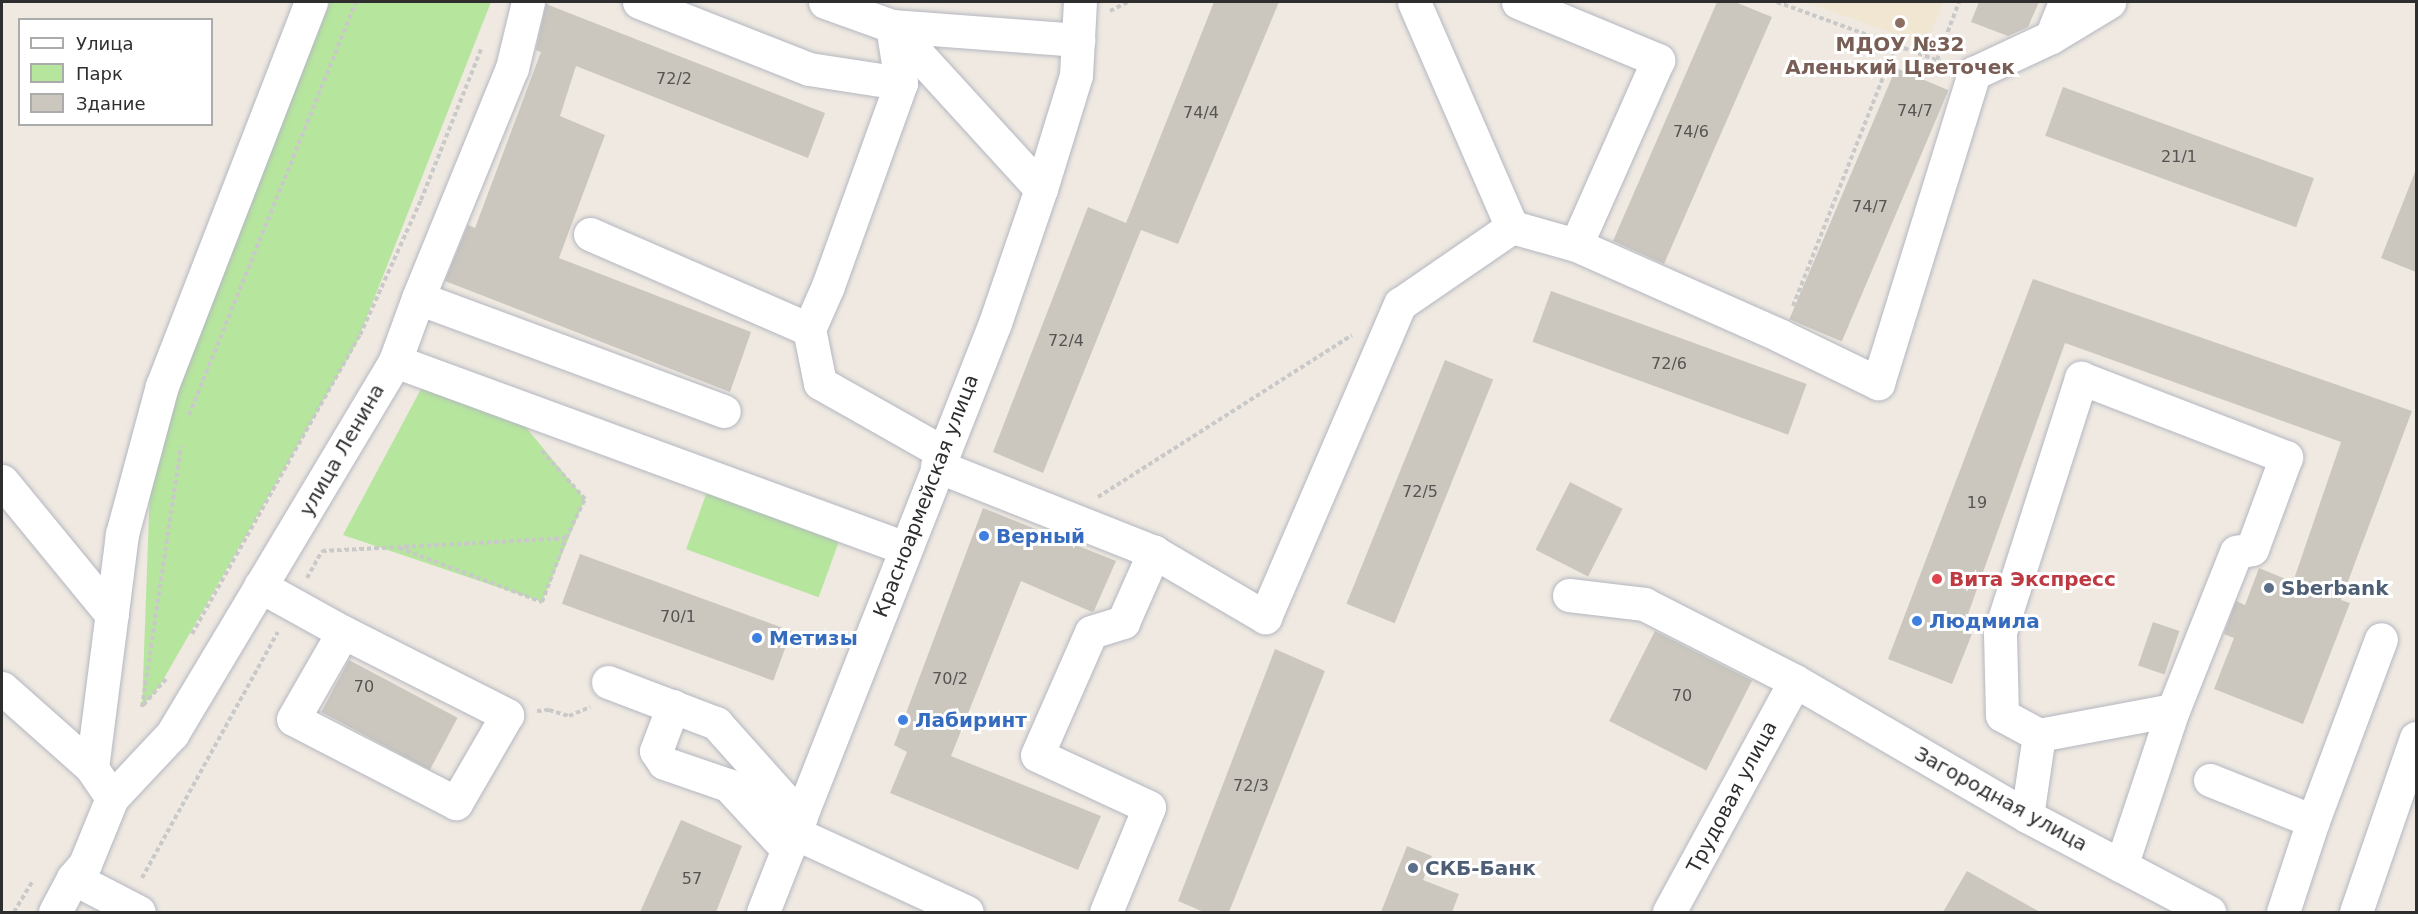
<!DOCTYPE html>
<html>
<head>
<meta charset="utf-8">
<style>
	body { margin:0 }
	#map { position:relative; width:2418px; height:914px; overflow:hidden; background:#efe9e1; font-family:"DejaVu Sans",sans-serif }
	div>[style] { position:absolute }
	.education>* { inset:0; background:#f0e6d1 }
	.green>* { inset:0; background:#b6e59e; transform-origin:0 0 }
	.building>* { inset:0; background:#cbc7bf; transform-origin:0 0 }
	.path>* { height:4px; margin-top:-2px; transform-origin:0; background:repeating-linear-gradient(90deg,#c9c9c9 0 4.5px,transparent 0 7.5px) }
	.roads { filter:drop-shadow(0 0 2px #b4b7c1) drop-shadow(0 0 2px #b4b7c1) }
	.minor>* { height:33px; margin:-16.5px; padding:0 16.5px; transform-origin:16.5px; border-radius:16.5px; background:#fff }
	.dots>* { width:16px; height:16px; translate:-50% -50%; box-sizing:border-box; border:3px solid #fff; border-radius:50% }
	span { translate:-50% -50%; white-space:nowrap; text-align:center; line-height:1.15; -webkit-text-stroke:6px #fff; paint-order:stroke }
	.number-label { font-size:16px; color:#555452 }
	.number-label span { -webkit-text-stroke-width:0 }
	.education-label { font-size:20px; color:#785e54; font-weight:700 }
	.street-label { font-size:20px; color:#2e2e2e }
	.shop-label { font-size:20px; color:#366cbe; font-weight:700 }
	.left { translate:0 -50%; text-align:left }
	.health-label { font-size:20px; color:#be3a42; font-weight:700 }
	.service-label { font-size:20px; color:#4e5e75; font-weight:700 }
	.frame { position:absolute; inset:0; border:3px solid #2e2e2e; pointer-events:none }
	.legend { position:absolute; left:18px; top:18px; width:195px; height:108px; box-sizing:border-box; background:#fff; border:2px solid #ababab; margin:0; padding:8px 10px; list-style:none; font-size:18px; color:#2e2e2e }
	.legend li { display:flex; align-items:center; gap:12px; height:30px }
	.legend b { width:30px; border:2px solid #ababab }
</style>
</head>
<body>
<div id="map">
	<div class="education">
		<div style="clip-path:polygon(1806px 2px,1943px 2px,1926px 45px)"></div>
	</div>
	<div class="green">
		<div style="clip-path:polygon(330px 2px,491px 2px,357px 342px,159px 687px,142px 707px,150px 488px,168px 412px)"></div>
		<div style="clip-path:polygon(421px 389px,515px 414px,585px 499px,542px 602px,343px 535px)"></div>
		<div style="left:708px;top:489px;width:141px;height:64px;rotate:20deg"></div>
	</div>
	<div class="building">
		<div style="clip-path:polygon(1214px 2px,1279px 2px,1178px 244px,1141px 230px,1043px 473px,993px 452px,1088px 207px,1126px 223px)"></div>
		<div style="clip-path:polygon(1717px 2px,1735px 2px,1772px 17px,1664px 264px,1613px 241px)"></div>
		<div style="clip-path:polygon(1979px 2px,2039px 2px,2028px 27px,2008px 36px,1971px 22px)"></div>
		<div style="clip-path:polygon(546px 4px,825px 113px,808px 158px,576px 66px,560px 116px,605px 135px,559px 258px,751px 332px,730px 392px,445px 281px,468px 225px,475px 228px,541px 52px,536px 50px)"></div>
		<div style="left:1896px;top:68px;width:57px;height:273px;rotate:23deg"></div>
		<div style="left:2063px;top:87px;width:267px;height:52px;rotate:20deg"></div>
		<div style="clip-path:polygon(2415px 172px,2416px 172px,2416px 272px,2381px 258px)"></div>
		<div style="clip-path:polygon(2033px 279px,2412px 411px,2341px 600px,2350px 603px,2303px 724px,2214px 689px,2234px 638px,2224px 634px,2236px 601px,2245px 605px,2259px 568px,2293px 582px,2341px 442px,2065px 343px,1962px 631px,1972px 634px,1952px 684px,1888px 659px)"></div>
		<div style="left:1551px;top:291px;width:272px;height:54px;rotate:20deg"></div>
		<div style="left:1445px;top:360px;width:52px;height:263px;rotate:22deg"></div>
		<div style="left:1570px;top:482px;width:59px;height:76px;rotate:27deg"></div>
		<div style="clip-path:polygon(983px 508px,1116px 561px,1094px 611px,1092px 612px,1021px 581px,951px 756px,1101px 816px,1078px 870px,890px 793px,907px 752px,894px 745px)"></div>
		<div style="left:580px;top:554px;width:225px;height:53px;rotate:20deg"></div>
		<div style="left:2153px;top:622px;width:28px;height:46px;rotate:19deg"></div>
		<div style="left:1655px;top:631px;width:109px;height:101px;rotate:27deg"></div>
		<div style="clip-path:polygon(1275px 649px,1325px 671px,1229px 912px,1204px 912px,1178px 901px)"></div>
		<div style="left:349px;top:660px;width:123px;height:59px;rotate:28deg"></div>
		<div style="clip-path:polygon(681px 820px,742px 846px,716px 912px,640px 912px)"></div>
		<div style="clip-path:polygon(1407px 846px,1432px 856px,1423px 880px,1459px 894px,1452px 912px,1381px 912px)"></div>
		<div style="clip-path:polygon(1967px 871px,2040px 912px,1943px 912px)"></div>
	</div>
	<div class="path">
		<div style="left:1777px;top:2px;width:179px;rotate:20deg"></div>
		<div style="left:1110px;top:11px;width:20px;rotate:-27deg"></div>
		<div style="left:1937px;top:60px;width:62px;rotate:-69.2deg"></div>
		<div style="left:1793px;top:306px;width:281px;rotate:-68.5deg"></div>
		<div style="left:189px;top:415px;width:445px;rotate:-68deg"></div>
		<div style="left:1098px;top:497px;width:301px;rotate:-32.5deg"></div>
		<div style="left:399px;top:548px;width:153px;rotate:20.7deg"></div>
		<div style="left:542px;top:602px;width:68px;rotate:-69.4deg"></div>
		<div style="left:566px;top:538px;width:43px;rotate:-64deg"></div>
		<div style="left:585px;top:499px;width:66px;rotate:-131.9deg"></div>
		<div style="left:307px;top:578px;width:31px;rotate:-61deg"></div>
		<div style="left:322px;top:551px;width:244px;rotate:-3deg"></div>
		<div style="left:192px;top:634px;width:343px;rotate:-60.7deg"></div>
		<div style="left:360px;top:335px;width:148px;rotate:-65.7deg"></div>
		<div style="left:421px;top:200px;width:165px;rotate:-68.3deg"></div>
		<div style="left:166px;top:679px;width:37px;rotate:131deg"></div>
		<div style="left:142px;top:707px;width:264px;rotate:-81.5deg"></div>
		<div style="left:537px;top:711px;width:12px;rotate:-5deg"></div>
		<div style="left:549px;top:710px;width:21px;rotate:17deg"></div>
		<div style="left:569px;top:716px;width:23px;rotate:-23deg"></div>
		<div style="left:142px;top:878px;width:281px;rotate:-61.1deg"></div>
		<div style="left:14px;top:912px;width:35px;rotate:-59deg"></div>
	</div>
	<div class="roads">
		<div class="minor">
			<div style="left:639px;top:2px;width:183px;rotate:21.5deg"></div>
			<div style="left:809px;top:69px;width:93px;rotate:8.7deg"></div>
			<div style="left:825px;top:2px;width:71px;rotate:19.7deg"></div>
			<div style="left:892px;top:26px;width:58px;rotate:81deg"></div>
			<div style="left:901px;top:83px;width:216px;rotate:109.8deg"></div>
			<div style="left:828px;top:286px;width:47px;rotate:113.8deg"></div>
			<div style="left:809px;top:329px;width:55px;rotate:78.5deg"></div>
			<div style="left:820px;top:383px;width:140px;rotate:29.5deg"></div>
			<div style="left:1414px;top:2px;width:245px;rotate:66.5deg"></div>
			<div style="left:1518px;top:2px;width:152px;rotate:22.5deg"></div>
			<div style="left:1658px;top:60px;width:202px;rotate:113.9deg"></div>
			<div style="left:2051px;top:37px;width:68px;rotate:-31.1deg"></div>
			<div style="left:1041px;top:189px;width:221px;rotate:-132.4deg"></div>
			<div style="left:892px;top:26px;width:187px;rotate:4.3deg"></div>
			<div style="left:590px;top:234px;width:239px;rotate:23.5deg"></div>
			<div style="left:418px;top:298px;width:326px;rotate:20.3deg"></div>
			<div style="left:395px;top:361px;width:543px;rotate:20.14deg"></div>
			<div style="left:937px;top:466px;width:233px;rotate:21.6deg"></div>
			<div style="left:1154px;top:552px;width:129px;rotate:30.4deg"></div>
			<div style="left:1265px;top:617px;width:341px;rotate:-66.7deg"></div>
			<div style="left:1400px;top:304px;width:136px;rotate:-34.5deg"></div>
			<div style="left:1512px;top:227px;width:66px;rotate:15.7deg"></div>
			<div style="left:1576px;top:245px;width:224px;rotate:23.9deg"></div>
			<div style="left:1781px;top:336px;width:108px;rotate:25.9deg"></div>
			<div style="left:1878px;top:383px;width:325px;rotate:-72.8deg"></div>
			<div style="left:1974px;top:73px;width:85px;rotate:-25.1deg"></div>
			<div style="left:2051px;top:37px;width:38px;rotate:-68deg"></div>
			<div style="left:2px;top:481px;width:173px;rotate:50.6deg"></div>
			<div style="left:260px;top:586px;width:95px;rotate:29deg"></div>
			<div style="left:343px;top:632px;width:184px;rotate:26.8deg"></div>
			<div style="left:507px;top:715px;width:102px;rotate:120.1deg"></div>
			<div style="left:456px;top:803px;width:183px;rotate:-152.7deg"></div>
			<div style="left:293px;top:719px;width:100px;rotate:-60.1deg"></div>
			<div style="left:1569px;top:595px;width:76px;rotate:6.8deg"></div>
			<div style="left:1644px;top:604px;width:169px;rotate:27deg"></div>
			<div style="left:1795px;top:681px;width:268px;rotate:30.2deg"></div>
			<div style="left:2027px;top:816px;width:206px;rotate:27.8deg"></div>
			<div style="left:608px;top:682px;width:116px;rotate:20.8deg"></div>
			<div style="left:716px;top:723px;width:127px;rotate:48.2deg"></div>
			<div style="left:2px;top:688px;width:120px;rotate:41.6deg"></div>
			<div style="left:673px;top:706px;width:48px;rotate:110.7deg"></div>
			<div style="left:656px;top:751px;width:14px;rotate:56deg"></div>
			<div style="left:664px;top:763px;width:68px;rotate:19deg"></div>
			<div style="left:728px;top:785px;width:88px;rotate:47.3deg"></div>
			<div style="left:2039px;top:735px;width:42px;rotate:-151.6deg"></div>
			<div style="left:2002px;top:715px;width:83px;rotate:-91.4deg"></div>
			<div style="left:2000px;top:632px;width:267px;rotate:-72.3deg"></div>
			<div style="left:2081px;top:378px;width:220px;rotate:21.1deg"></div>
			<div style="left:2286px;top:457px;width:98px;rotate:110.3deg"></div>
			<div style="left:2252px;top:549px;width:16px;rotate:169deg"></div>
			<div style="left:2236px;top:552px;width:170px;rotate:111.7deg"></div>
			<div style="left:2173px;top:710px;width:164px;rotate:108.4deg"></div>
			<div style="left:2210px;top:780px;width:111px;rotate:21.7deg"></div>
			<div style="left:112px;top:798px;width:88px;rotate:-46.8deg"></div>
			<div style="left:172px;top:734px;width:435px;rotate:-59.1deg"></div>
			<div style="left:395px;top:361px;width:67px;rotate:-69.9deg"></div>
			<div style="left:418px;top:298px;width:248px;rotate:-67.8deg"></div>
			<div style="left:512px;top:68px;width:68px;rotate:-76.4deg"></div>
			<div style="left:2027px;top:816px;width:82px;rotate:-81.6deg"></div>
			<div style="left:2039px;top:735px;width:136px;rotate:-10.6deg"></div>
			<div style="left:795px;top:833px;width:189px;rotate:24.7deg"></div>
			<div style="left:73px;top:878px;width:74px;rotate:27.3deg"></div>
			<div style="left:55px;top:912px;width:38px;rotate:-62deg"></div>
			<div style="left:73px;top:878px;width:18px;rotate:-49deg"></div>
			<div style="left:85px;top:864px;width:71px;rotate:-67.8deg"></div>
			<div style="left:112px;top:798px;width:36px;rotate:-124deg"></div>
			<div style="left:92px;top:768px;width:236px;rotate:-82.7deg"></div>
			<div style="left:122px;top:534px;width:153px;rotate:-74.9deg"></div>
			<div style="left:162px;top:386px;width:412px;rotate:-68.8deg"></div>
			<div style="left:763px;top:912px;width:633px;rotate:-68.5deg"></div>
			<div style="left:995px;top:323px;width:142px;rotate:-71.1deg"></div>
			<div style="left:1041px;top:189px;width:119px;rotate:-72.9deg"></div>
			<div style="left:1076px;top:75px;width:73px;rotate:-86.9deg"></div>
			<div style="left:1106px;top:912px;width:113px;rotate:-67.7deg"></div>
			<div style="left:1149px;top:807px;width:123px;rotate:-155.1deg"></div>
			<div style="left:1037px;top:755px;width:134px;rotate:-66.3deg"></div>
			<div style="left:1091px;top:632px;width:34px;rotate:-17deg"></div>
			<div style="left:1123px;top:622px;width:77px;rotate:-66.1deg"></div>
			<div style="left:1669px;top:912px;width:263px;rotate:-61.4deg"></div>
			<div style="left:2283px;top:912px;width:96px;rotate:-71.8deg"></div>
			<div style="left:2313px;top:821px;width:194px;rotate:-69.5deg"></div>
			<div style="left:2356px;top:912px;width:184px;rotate:-71deg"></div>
		</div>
	</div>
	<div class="dots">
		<div style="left:1900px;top:23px;background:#8d6e63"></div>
		<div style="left:984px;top:536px;background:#3f7fe0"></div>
		<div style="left:1937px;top:579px;background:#e0444e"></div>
		<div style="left:2269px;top:588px;background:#5c6f8a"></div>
		<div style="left:1917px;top:621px;background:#3f7fe0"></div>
		<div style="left:757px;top:638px;background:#3f7fe0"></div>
		<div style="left:903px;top:720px;background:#3f7fe0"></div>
		<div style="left:1413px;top:868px;background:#5c6f8a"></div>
	</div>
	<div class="number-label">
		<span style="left:674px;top:79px">72/2</span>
		<span style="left:1915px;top:111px">74/7</span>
		<span style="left:1201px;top:113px">74/4</span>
		<span style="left:1691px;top:132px">74/6</span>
		<span style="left:2179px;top:157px">21/1</span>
		<span style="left:1870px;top:207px">74/7</span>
		<span style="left:1066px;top:341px">72/4</span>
		<span style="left:1669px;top:364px">72/6</span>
		<span style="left:1420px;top:492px">72/5</span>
		<span style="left:1977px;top:503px">19</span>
		<span style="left:678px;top:617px">70/1</span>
		<span style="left:950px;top:679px">70/2</span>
		<span style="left:364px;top:687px">70</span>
		<span style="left:1682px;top:696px">70</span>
		<span style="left:1251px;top:786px">72/3</span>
		<span style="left:692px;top:879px">57</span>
	</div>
	<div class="education-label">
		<span style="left:1900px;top:56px">МДОУ №32<br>Аленький Цветочек</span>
	</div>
	<div class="street-label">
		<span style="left:342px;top:450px;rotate:-60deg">улица Ленина</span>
		<span style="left:926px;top:496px;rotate:-69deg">Красноармейская улица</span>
		<span style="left:1732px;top:797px;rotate:-62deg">Трудовая улица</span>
		<span style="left:2001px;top:799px;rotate:29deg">Загородная улица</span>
	</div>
	<div class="shop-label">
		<span class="left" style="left:996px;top:536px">Верный</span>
		<span class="left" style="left:1929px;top:621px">Людмила</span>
		<span class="left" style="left:769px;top:638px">Метизы</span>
		<span class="left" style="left:915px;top:720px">Лабиринт</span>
	</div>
	<div class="health-label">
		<span class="left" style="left:1949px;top:579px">Вита Экспресс</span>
	</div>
	<div class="service-label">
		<span class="left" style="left:2281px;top:588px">Sberbank</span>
		<span class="left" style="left:1425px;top:868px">СКБ-Банк</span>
	</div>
	<div class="frame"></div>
	<ul class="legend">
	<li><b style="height:8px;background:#fff"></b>Улица</li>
	<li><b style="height:16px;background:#b6e59e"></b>Парк</li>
	<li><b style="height:16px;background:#cbc7bf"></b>Здание</li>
	</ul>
</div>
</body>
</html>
